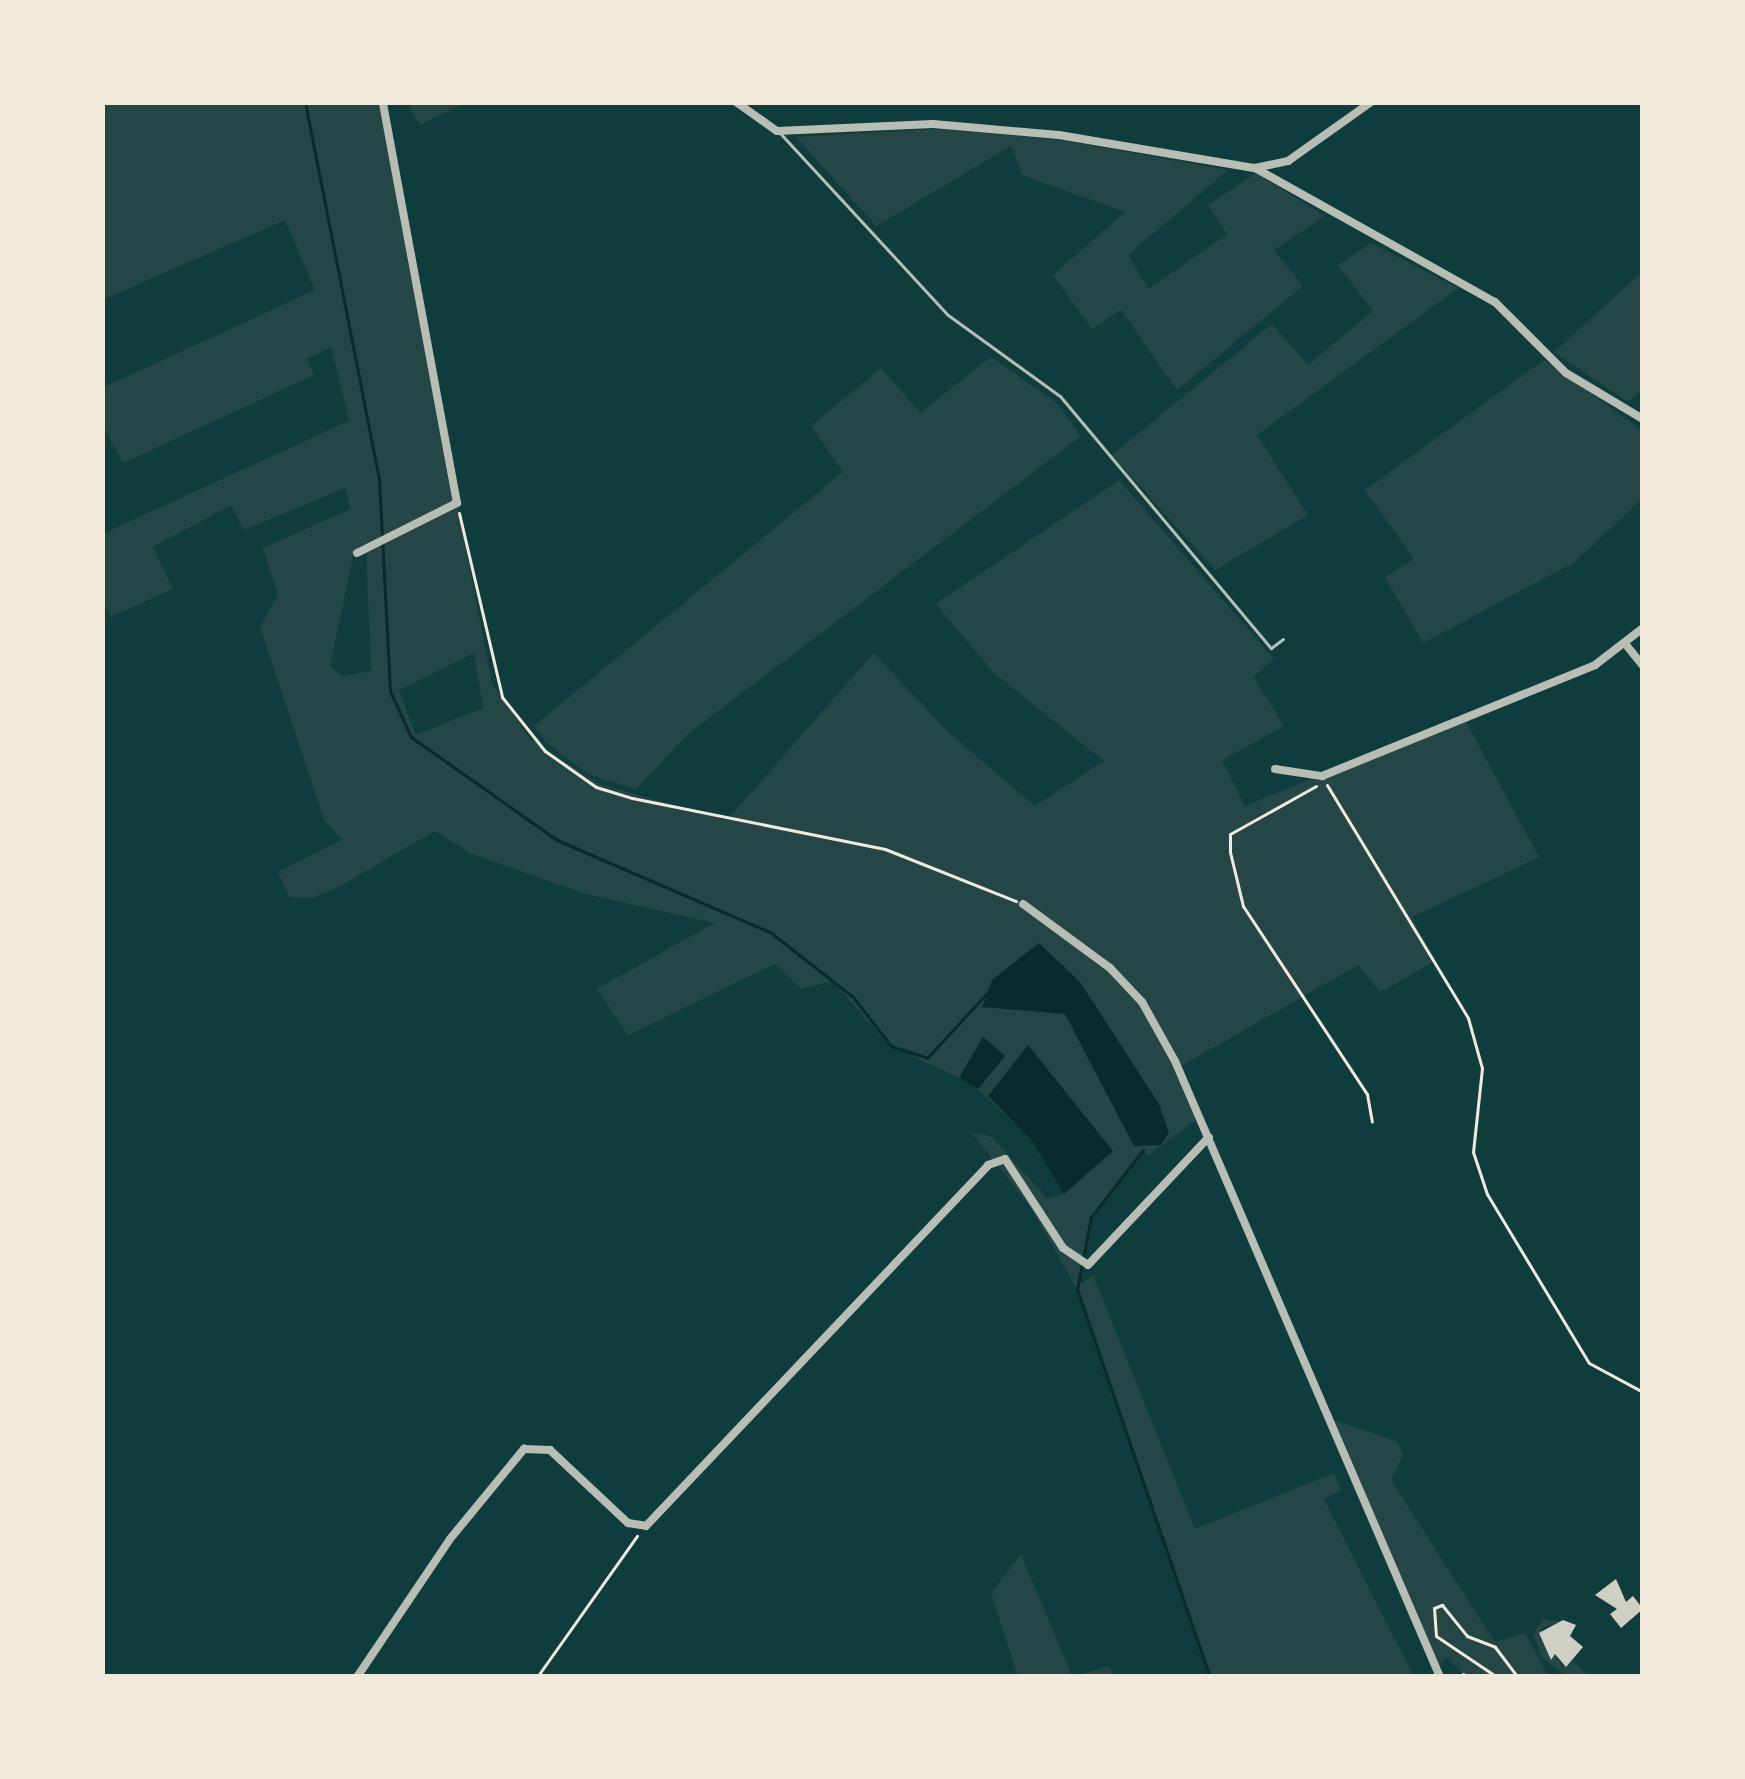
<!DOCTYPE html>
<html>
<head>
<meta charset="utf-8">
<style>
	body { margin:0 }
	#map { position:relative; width:1745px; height:1779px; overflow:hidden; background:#0f3d3e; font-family:Ubuntu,sans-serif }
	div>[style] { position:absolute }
	.green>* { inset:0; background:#244646 }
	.water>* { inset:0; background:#0a2a2b }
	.stream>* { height:3px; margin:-1.5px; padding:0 1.5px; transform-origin:1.5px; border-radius:1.5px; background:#0a2a2b }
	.building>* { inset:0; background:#cfcfc3 }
	.path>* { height:3px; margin:-1.5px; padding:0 1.5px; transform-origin:1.5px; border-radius:1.5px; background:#f1e9da }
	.service>* { height:3px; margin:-1.5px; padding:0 1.5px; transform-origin:1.5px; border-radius:1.5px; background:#b8beb3 }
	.minor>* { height:8px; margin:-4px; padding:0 4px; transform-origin:4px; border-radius:4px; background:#b8beb3 }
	span { translate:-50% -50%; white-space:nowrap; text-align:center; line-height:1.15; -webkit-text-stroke:9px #f1e9da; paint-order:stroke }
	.frame { position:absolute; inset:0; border:105px solid #f1e9da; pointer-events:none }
</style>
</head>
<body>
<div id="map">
	<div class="green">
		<div style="clip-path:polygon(evenodd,102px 102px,380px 102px,492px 683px,530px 739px,599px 784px,727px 820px,874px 653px,947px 731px,1035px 806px,1104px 761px,993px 672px,936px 604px,1119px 480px,1274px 659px,1253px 677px,1284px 726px,1222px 760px,1245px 806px,1463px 716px,1539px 857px,1412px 917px,1435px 961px,1380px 992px,1358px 965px,1179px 1067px,1202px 1115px,1148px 1156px,1144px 1149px,1091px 1217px,1078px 1286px,1093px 1275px,1195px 1529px,1334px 1473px,1341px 1490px,1324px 1499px,1414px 1677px,1210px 1677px,1077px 1289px,1031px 1208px,971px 1132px,992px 1137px,1047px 1198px,1064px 1194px,1032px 1141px,978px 1089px,1005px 1056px,984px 1038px,959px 1078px,891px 1046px,832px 981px,801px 989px,775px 964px,628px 1035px,597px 989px,714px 923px,586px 894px,472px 854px,435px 831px,340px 886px,313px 898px,289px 897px,278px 872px,342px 840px,324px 820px,260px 627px,278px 595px,263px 548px,351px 509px,345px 488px,244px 530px,231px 505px,153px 547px,173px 589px,110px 617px,102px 599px,102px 534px,349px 421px,331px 347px,307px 359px,314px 375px,123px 463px,102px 424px,102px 388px,315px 290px,285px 220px,102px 300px,102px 102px,366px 544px,371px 671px,344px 676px,330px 667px,354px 551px,366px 544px,102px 102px,474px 653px,483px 708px,416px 735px,399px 690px,474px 653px)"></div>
		<div style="clip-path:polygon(419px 102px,467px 102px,420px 125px,409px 107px)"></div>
		<div style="clip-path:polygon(936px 129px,1060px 140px,1228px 170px,1128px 255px,1149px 289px,1227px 234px,1208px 205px,1256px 173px,1325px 216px,1274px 250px,1303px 286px,1177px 390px,1121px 310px,1092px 329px,1053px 275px,1125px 212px,1022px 175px,1011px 146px,876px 226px,796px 137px)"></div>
		<div style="clip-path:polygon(1371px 243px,1458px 288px,1257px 435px,1308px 515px,1215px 570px,1112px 455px,1272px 324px,1308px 365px,1373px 311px,1338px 265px)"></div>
		<div style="clip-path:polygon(1643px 271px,1643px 388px,1628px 402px,1554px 352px)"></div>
		<div style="clip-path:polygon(991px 357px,1057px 403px,1081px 436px,688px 734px,636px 789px,589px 775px,545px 741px,534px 726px,843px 472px,811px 426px,881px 368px,920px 413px)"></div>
		<div style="clip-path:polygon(1544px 360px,1643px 431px,1643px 498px,1575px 562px,1423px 643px,1385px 577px,1414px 559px,1365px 490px)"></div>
		<div style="clip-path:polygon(1334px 1420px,1398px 1442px,1403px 1455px,1391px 1480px,1495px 1642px,1525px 1633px,1549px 1677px,1466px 1677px,1447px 1658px,1439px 1666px)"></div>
		<div style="clip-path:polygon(1021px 1554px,1072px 1676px,1110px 1666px,1114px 1677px,1018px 1677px,991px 1593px)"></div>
		<div style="clip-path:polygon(1543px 1619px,1563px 1622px,1541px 1628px,1550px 1659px,1555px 1654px,1563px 1667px,1572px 1661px,1586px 1674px,1566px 1677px,1542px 1657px,1533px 1635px)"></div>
	</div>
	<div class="water">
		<div style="clip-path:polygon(1039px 943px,1080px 982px,1159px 1104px,1169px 1133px,1161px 1145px,1134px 1146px,1065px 1014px,982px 1007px,992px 980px)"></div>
		<div style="clip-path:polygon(983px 1037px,1005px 1056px,978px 1089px,959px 1078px)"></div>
		<div style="clip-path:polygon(1028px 1045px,1113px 1151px,1064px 1194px,1032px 1141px,988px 1096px)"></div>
	</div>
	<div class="stream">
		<div style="left:305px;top:102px;width:385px;rotate:78.9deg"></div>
		<div style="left:379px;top:480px;width:211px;rotate:87deg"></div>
		<div style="left:390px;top:691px;width:51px;rotate:65.5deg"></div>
		<div style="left:411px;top:737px;width:179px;rotate:35.2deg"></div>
		<div style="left:557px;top:840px;width:232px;rotate:23.4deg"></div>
		<div style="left:770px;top:932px;width:105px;rotate:38.1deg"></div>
		<div style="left:853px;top:997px;width:62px;rotate:52.2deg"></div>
		<div style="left:891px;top:1046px;width:38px;rotate:18deg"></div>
		<div style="left:927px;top:1058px;width:93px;rotate:-47.2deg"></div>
		<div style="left:1143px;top:1150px;width:85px;rotate:127.8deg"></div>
		<div style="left:1091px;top:1217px;width:73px;rotate:101deg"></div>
		<div style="left:1077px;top:1289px;width:410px;rotate:71.1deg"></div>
	</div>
	<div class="building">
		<div style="clip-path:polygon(1616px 1579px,1626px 1602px,1633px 1596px,1643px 1609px,1621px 1628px,1610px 1614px,1617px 1609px,1595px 1595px)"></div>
		<div style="clip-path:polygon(1563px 1620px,1576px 1625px,1570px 1636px,1583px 1647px,1566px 1667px,1555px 1654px,1551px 1660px,1539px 1633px)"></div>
	</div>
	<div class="path">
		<div style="left:459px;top:513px;width:189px;rotate:76.8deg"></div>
		<div style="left:502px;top:697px;width:69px;rotate:51.5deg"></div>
		<div style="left:545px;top:751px;width:62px;rotate:35.2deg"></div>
		<div style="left:596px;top:787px;width:38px;rotate:17deg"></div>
		<div style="left:632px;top:798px;width:258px;rotate:11.4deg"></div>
		<div style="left:885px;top:849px;width:141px;rotate:21.7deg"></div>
		<div style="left:1327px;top:785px;width:272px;rotate:58.8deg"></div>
		<div style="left:1468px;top:1018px;width:52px;rotate:74.4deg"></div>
		<div style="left:1482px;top:1068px;width:84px;rotate:96.1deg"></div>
		<div style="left:1473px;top:1152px;width:44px;rotate:71.6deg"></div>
		<div style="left:1487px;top:1194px;width:197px;rotate:58.9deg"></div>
		<div style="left:1589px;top:1363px;width:61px;rotate:28.2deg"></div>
		<div style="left:1316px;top:786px;width:98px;rotate:150.8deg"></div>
		<div style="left:1230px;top:834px;width:18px;rotate:90deg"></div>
		<div style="left:1230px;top:852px;width:56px;rotate:76.5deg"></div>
		<div style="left:1243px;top:906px;width:225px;rotate:56.6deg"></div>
		<div style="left:1367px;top:1094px;width:28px;rotate:80deg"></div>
		<div style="left:1463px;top:1674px;width:7px;rotate:27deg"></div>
		<div style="left:537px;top:1677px;width:173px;rotate:-54.7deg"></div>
		<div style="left:1497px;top:1677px;width:73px;rotate:-146.1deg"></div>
		<div style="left:1436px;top:1636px;width:28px;rotate:-94deg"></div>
		<div style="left:1434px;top:1608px;width:9px;rotate:-21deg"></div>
		<div style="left:1442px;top:1605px;width:40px;rotate:51deg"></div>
		<div style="left:1467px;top:1636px;width:30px;rotate:21deg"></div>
		<div style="left:1495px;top:1647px;width:38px;rotate:53deg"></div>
	</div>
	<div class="service">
		<div style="left:779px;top:132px;width:249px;rotate:47.3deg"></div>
		<div style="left:948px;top:315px;width:138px;rotate:35.9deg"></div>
		<div style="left:1060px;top:396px;width:329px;rotate:50.1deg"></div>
		<div style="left:1271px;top:648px;width:15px;rotate:-37deg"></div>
	</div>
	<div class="minor">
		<div style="left:736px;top:102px;width:50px;rotate:35.3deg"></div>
		<div style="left:777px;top:131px;width:156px;rotate:-2.6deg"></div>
		<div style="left:933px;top:124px;width:126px;rotate:5deg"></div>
		<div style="left:1059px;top:135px;width:199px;rotate:9.6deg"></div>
		<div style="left:1255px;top:168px;width:275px;rotate:29.2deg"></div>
		<div style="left:1495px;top:302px;width:100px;rotate:45deg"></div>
		<div style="left:1566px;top:373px;width:90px;rotate:30.9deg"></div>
		<div style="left:1255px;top:168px;width:34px;rotate:-12deg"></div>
		<div style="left:1288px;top:161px;width:102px;rotate:-35.4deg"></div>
		<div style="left:357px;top:553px;width:112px;rotate:-26.6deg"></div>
		<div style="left:457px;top:503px;width:408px;rotate:-100.5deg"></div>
		<div style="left:1627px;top:646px;width:26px;rotate:51deg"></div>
		<div style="left:1275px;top:769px;width:48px;rotate:8.5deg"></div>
		<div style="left:1322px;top:776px;width:295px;rotate:-22.1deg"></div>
		<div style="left:1595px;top:665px;width:61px;rotate:-37.6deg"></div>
		<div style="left:1023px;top:904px;width:108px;rotate:36.3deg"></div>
		<div style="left:1110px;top:968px;width:47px;rotate:46.7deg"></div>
		<div style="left:1142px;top:1002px;width:68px;rotate:60.8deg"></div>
		<div style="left:1175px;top:1061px;width:671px;rotate:66.72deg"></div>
		<div style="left:357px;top:1677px;width:166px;rotate:-56deg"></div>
		<div style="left:450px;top:1539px;width:117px;rotate:-50.6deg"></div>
		<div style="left:524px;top:1449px;width:26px;rotate:2deg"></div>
		<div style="left:550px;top:1450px;width:107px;rotate:43.1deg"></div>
		<div style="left:628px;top:1523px;width:18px;rotate:9deg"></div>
		<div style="left:646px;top:1526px;width:497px;rotate:-46.5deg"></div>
		<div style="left:988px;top:1165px;width:18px;rotate:-19deg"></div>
		<div style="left:1005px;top:1159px;width:106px;rotate:56.9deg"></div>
		<div style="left:1063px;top:1248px;width:30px;rotate:34deg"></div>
		<div style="left:1088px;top:1265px;width:176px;rotate:-46.6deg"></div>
	</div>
	<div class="frame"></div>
</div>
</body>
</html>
